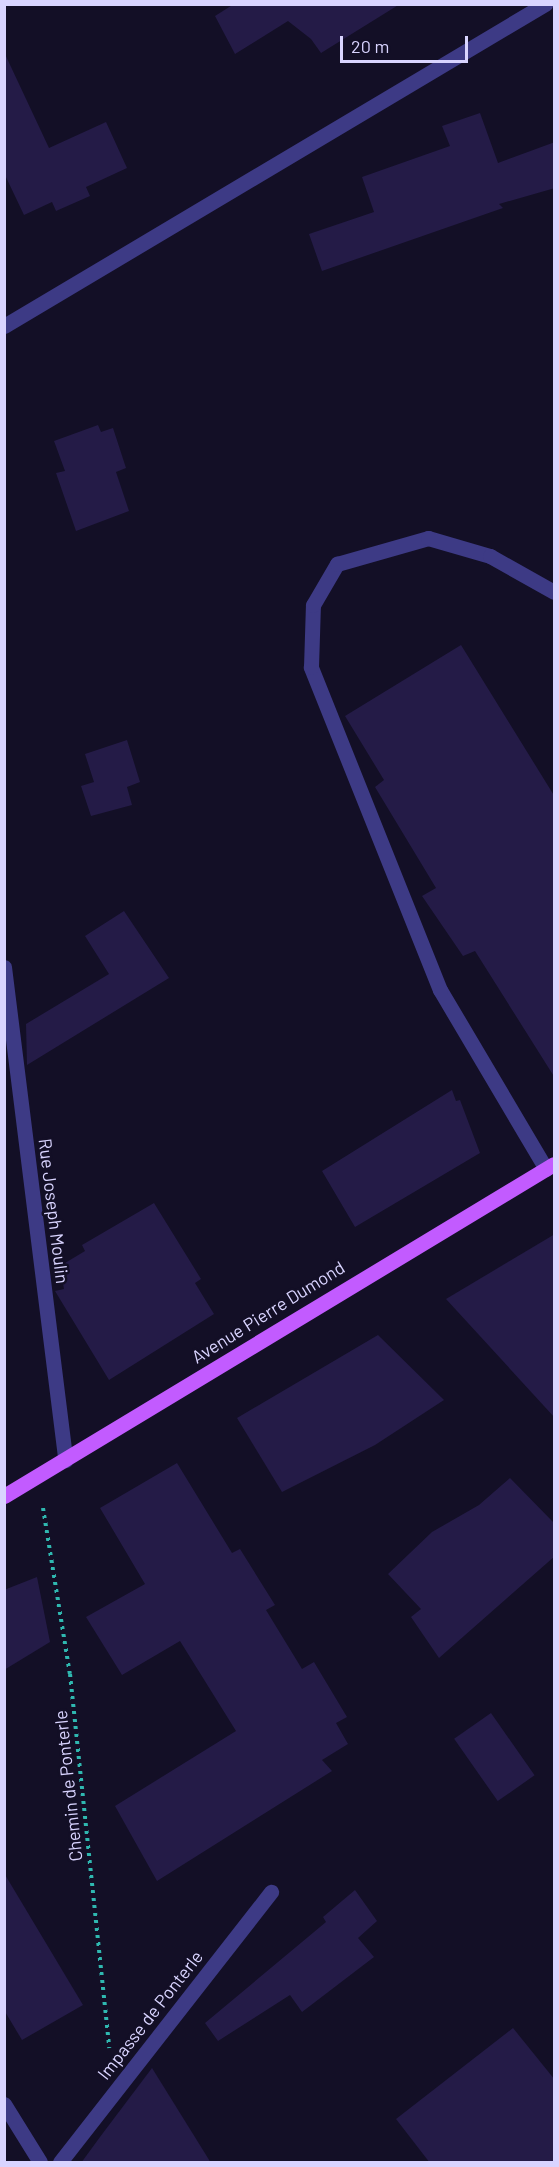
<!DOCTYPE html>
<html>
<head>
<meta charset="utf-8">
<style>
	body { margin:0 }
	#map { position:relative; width:559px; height:2167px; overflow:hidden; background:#130f26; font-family:Barlow,sans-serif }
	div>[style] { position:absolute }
	.building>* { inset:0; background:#241b47; transform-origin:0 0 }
	.path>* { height:4px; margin-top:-2px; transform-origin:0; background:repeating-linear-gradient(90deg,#2fb8b0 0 3px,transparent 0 7.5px) }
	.minor>* { height:15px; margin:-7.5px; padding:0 7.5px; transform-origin:7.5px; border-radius:7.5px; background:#3d3a85 }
	.major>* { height:15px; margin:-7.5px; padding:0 7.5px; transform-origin:7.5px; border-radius:7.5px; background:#c25bff }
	span { translate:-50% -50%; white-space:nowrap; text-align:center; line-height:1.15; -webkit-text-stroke:5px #130f26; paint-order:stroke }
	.street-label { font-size:18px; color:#d9d4ff }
	.frame { position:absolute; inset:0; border:6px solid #d9d4ff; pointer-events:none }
	.scale { position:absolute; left:340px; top:36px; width:128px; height:27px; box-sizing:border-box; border:3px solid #d9d4ff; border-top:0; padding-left:8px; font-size:18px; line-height:21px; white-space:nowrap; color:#d9d4ff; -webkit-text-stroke:4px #130f26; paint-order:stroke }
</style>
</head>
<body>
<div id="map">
	<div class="building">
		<div style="clip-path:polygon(234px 4px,400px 4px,321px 53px,311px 39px,288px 21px,235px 54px,215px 16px)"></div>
		<div style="clip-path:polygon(4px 52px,49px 148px,106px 122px,127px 168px,86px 187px,90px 196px,56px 211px,52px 202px,24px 215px,4px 173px)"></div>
		<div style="clip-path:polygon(480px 113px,498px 163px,555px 142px,555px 188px,499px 204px,503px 208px,322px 271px,309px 234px,374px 212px,362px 177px,450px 146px,442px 126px)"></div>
		<div style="clip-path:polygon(98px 425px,101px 432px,113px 428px,126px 468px,116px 472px,129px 511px,76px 531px,56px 473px,65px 471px,54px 441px)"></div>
		<div style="clip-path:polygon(461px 645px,555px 797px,555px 1078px,475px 951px,463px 956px,422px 896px,436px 888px,375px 787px,384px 780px,345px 716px)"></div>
		<div style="clip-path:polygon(127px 740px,140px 782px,127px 787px,132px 805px,91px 816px,81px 786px,94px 782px,85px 754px)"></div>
		<div style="clip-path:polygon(124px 911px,169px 978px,27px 1065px,26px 1024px,109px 974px,85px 936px)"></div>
		<div style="clip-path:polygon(452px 1090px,456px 1101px,460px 1100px,480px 1153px,355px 1227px,322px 1171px)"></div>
		<div style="clip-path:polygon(154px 1203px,201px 1279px,195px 1283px,214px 1314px,109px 1380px,55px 1291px,64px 1289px,60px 1266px,85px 1251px,82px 1245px)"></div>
		<div style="clip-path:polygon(555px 1234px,555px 1418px,446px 1299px)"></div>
		<div style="clip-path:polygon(378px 1335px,444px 1400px,375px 1445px,282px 1492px,237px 1418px)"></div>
		<div style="clip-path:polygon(177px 1463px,232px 1553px,240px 1549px,275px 1605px,266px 1610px,302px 1669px,314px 1662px,347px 1717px,336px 1723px,348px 1744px,322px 1760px,332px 1771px,157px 1881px,115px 1806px,236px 1731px,180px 1641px,122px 1675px,86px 1617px,145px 1584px,100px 1508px)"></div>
		<div style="clip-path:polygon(510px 1478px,555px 1524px,555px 1556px,439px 1658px,411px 1617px,421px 1609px,388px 1574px,432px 1532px,479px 1505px)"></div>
		<div style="clip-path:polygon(37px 1577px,50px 1642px,4px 1670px,4px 1590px)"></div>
		<div style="left:491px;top:1713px;width:76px;height:45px;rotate:55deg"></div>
		<div style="clip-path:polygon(4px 1873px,83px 2005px,22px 2040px,4px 2010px)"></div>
		<div style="clip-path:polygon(355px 1890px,377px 1921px,358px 1938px,374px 1957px,302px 2012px,290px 1995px,218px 2041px,205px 2023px,326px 1922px,323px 1917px)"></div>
		<div style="clip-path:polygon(513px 2028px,555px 2080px,555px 2163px,430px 2163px,396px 2119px)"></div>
		<div style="clip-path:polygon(152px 2068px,211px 2163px,81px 2163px,100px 2137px)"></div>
	</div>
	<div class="path">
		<div style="left:43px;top:1508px;width:168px;rotate:80.8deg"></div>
		<div style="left:70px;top:1674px;width:376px;rotate:84deg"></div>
	</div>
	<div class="minor">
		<div style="left:4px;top:326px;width:630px;rotate:-30.76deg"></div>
		<div style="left:4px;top:967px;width:497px;rotate:82.9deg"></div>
		<div style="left:546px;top:1169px;width:208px;rotate:-120.6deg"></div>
		<div style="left:440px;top:990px;width:348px;rotate:-111.8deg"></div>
		<div style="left:311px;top:667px;width:62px;rotate:-88.2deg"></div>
		<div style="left:313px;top:605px;width:48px;rotate:-59.7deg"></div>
		<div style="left:337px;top:564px;width:95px;rotate:-15.9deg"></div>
		<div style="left:428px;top:538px;width:65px;rotate:16.2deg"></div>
		<div style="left:490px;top:556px;width:73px;rotate:29.4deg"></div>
		<div style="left:4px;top:2104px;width:68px;rotate:58.2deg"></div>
		<div style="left:60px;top:2162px;width:343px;rotate:-52deg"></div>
	</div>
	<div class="major">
		<div style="left:4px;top:1496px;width:642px;rotate:-31.12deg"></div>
	</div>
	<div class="street-label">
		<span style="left:54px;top:1211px;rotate:83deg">Rue Joseph Moulin</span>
		<span style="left:268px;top:1312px;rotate:-32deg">Avenue Pierre Dumond</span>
		<span style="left:68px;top:1786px;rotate:-96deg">Chemin de Ponterle</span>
		<span style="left:150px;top:2015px;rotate:-52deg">Impasse de Ponterle</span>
	</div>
	<div class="frame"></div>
	<div class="scale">20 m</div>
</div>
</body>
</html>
